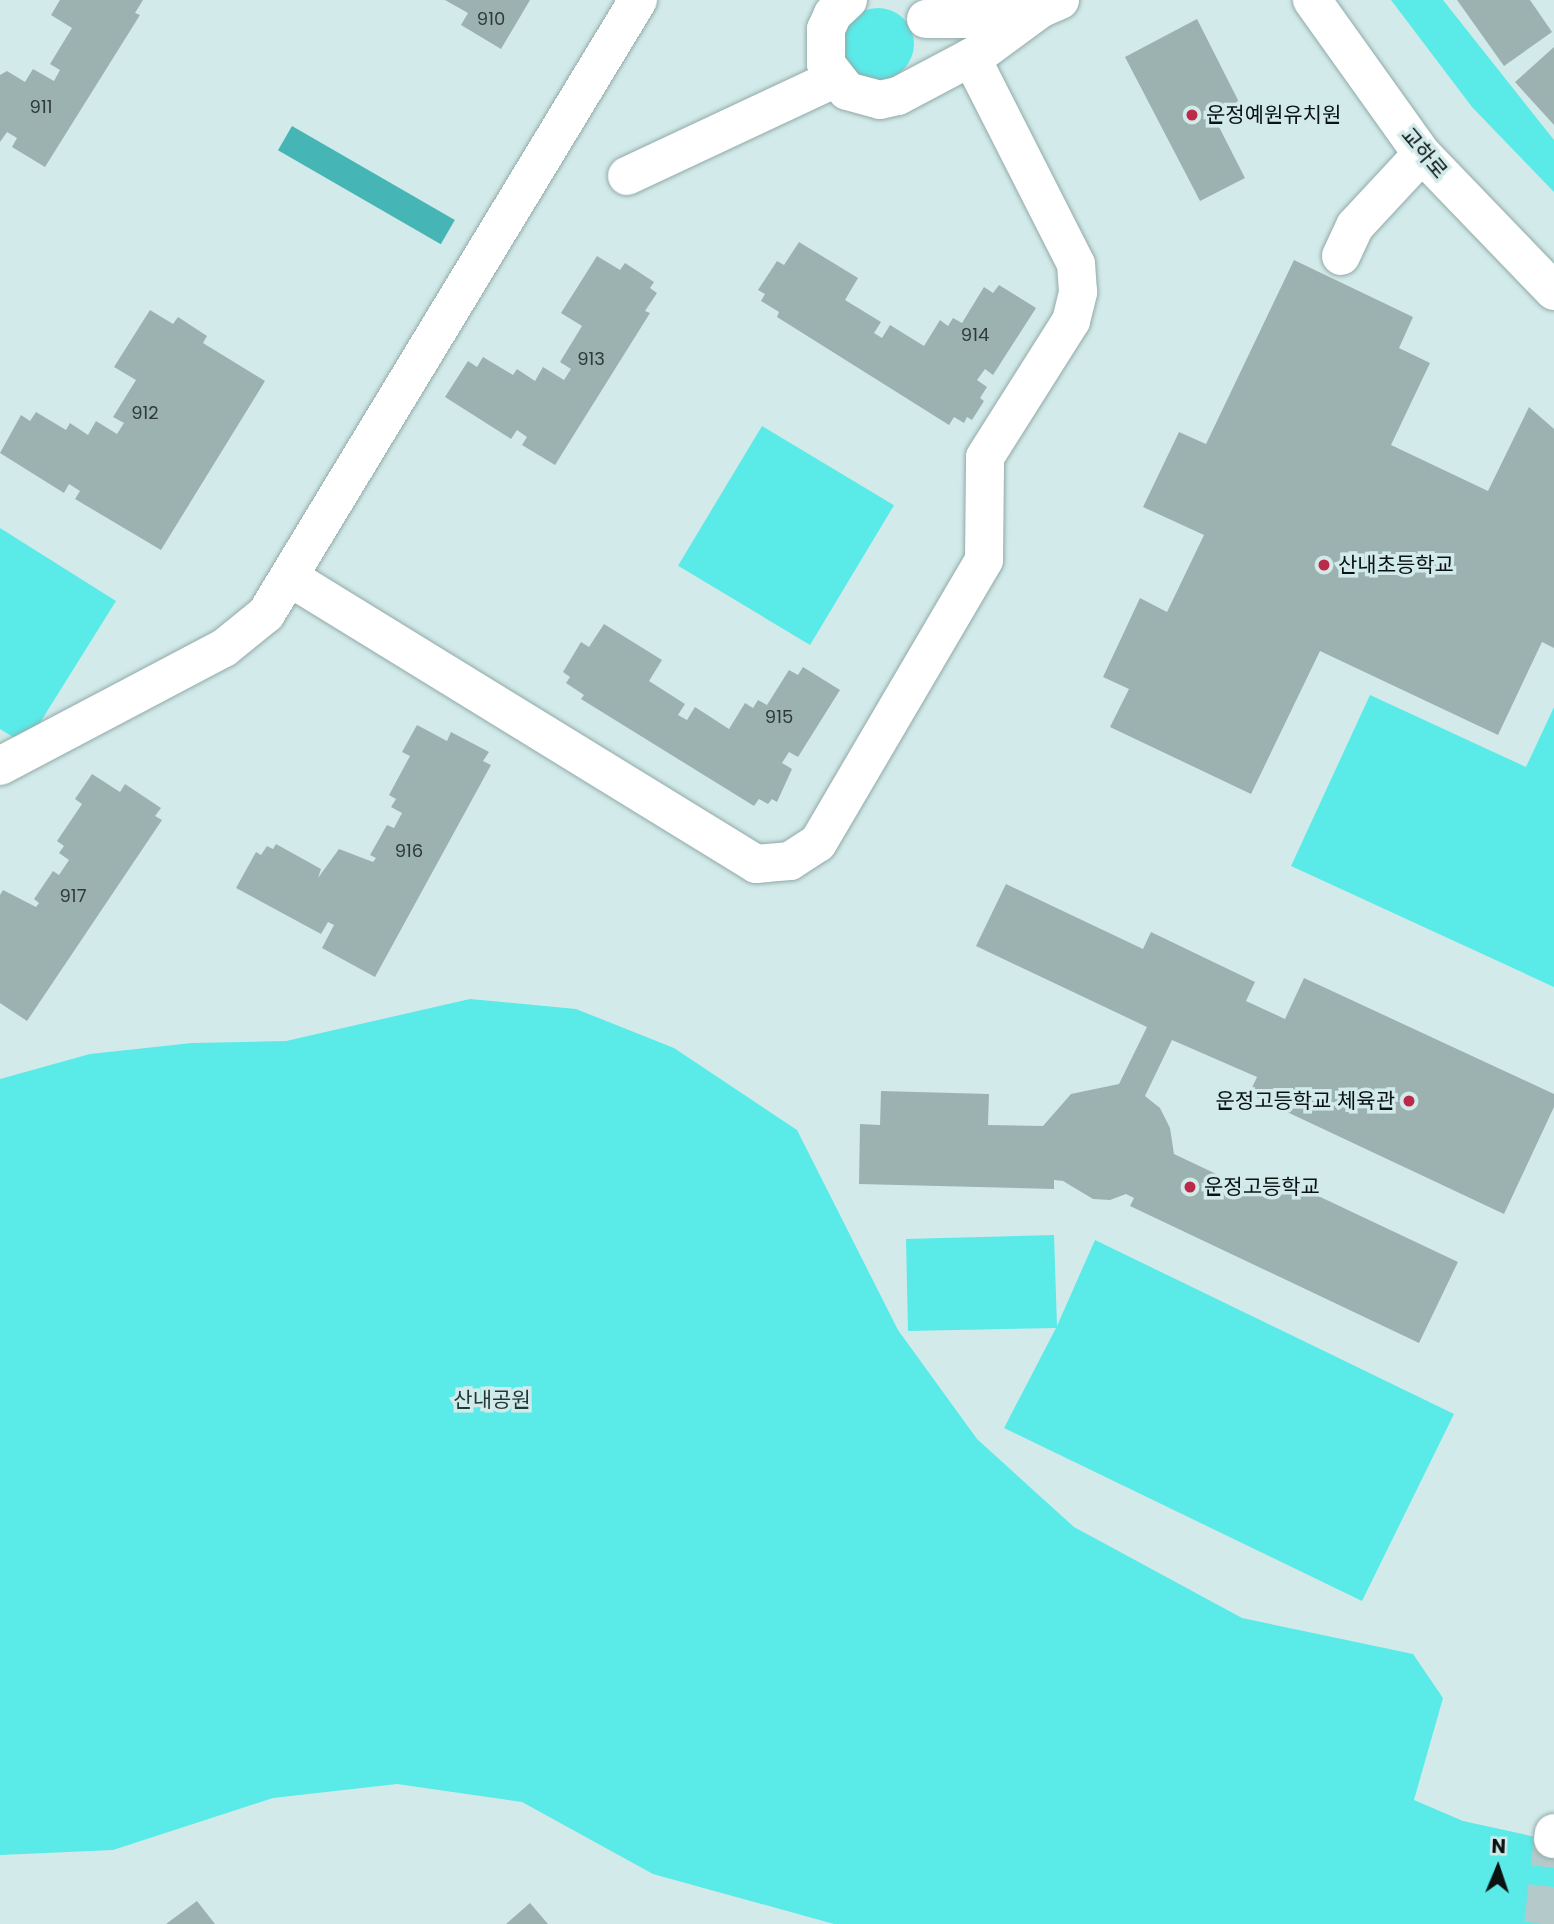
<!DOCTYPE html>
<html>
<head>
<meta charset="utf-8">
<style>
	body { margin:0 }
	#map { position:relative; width:1554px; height:1924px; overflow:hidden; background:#d2ebea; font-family:Poppins,"Noto Sans KR",sans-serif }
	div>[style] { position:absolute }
	.green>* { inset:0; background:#5aeae8; transform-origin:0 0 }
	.round { border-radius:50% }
	.water>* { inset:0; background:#45b6b5; transform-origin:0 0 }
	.building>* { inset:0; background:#9bb2b1 }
	.minor-tunnel>* { height:38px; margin-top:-19px; transform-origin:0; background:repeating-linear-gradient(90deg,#b4caca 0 38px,transparent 0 57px) }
	.roads { filter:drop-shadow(0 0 2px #92a9a8) drop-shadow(0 0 2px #92a9a8) }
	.minor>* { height:38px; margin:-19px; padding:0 19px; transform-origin:19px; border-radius:19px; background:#fff }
	.dots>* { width:19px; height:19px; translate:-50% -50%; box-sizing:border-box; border:4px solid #d2ebea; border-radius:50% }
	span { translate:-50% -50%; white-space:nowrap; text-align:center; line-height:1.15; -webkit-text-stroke:7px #d2ebea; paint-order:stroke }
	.number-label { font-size:18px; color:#2e3a3a }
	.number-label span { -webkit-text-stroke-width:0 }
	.poi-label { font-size:21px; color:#0a1212 }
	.left { translate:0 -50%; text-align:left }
	.right { translate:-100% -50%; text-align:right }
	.street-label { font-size:21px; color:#0a1212 }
	.park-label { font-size:21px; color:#1f3838 }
	.north { position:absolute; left:1463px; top:1833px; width:70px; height:70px; -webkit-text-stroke:5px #d2ebea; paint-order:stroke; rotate:2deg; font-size:19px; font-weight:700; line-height:28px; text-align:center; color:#0a1212 }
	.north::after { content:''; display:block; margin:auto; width:24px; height:32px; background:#0a1212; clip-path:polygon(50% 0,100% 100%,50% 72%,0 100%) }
</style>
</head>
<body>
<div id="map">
	<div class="green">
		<div style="clip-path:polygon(1391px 0,1443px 0,1554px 140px,1554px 192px,1472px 107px)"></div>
		<div class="round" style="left:842px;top:8px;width:72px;height:72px"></div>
		<div style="left:762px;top:426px;width:154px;height:163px;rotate:31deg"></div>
		<div style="clip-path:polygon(0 528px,116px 601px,26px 745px,0 729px)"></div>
		<div style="clip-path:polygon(1370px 695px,1526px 767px,1554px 707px,1554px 987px,1291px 866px)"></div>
		<div style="clip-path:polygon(470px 999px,576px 1009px,674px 1048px,797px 1130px,898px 1330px,977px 1439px,1074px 1527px,1242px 1618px,1413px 1654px,1443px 1698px,1414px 1800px,1463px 1821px,1554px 1841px,1554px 1924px,834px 1924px,653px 1874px,522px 1802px,397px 1784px,273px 1798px,113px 1850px,0 1855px,0 1079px,90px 1054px,192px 1043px,286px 1041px)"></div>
		<div style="clip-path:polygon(1054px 1235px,1057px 1326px,1095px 1240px,1454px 1414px,1362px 1601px,1004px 1428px,1056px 1328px,908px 1331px,906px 1239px)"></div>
	</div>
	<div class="water">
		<div style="left:292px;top:126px;width:188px;height:28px;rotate:30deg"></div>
	</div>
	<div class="building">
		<div style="clip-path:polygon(60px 0,143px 0,135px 13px,140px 15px,45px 167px,12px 147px,17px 138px,7px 132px,0 142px,0 75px,7px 71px,25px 82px,33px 69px,54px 81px,60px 70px,50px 64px,72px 28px,51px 15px)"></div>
		<div style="clip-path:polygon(445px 0,530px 0,501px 49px,461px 25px,468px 13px)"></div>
		<div style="clip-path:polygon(1457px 0,1530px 0,1552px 32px,1504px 66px)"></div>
		<div style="clip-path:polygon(1197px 19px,1242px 108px,1216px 121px,1245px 178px,1200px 201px,1125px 57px)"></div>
		<div style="clip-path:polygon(1554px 47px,1554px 125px,1515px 82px)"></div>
		<div style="clip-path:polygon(799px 242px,858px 278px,845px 300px,881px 322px,874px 333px,882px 338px,890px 325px,924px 346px,940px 320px,948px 326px,953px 318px,962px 323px,984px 287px,993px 293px,999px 285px,1036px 308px,993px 375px,985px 369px,977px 380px,987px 387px,980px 398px,984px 401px,972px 420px,967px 417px,964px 423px,954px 417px,949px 425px,777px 317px,779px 312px,761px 301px,765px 294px,758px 290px,777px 261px,784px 265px)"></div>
		<div style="clip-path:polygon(597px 256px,620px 270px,625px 263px,654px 282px,650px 288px,657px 293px,645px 311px,650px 313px,555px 465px,522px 445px,527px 437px,517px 430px,511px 439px,445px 397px,468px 361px,477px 367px,483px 357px,513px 375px,517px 369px,535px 381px,543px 367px,564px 380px,571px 369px,560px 362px,582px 326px,561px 313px)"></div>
		<div style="clip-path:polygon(1294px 260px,1413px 317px,1399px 348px,1430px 363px,1391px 445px,1488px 491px,1529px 407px,1554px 429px,1554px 648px,1542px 642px,1498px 735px,1320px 651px,1251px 794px,1110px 727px,1129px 689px,1103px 677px,1140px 598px,1167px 612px,1204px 535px,1143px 507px,1179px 432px,1206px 444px)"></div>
		<div style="clip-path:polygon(150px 310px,173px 324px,178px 317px,207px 336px,203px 343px,265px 381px,161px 550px,75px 499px,80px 491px,69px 484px,64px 493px,0 453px,21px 415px,30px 421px,36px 412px,66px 430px,70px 423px,88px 435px,96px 421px,117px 434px,124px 423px,113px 417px,136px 380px,114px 367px)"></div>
		<div style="clip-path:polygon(604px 624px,662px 660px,649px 681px,685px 704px,678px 715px,687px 720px,695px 707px,729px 729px,745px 703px,753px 708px,758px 700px,767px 705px,789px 670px,798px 675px,803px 667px,840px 690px,798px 757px,789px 752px,782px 763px,792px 769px,777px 802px,772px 799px,768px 804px,759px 799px,754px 806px,581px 699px,584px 695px,566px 683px,570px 677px,563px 672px,581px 642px,589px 647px)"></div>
		<div style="clip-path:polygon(417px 725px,447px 741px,451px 732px,489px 752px,483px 761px,491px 765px,375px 977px,322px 948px,334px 925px,328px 922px,321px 934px,236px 888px,256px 852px,261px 855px,267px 846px,273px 849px,276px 844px,321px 869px,318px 878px,339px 849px,373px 862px,376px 858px,370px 855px,387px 825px,394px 828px,402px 813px,391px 807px,396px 799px,389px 795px,410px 756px,402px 752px)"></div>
		<div style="clip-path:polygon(92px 774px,120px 792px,125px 784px,161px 808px,155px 816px,162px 820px,27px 1021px,0 1003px,0 895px,3px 890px,36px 907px,39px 903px,34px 899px,53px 871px,59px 875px,69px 860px,59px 853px,64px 846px,57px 841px,82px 804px,75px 799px)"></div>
		<div style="clip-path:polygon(1006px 884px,1143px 949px,1151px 932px,1255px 982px,1246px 1001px,1285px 1019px,1304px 978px,1554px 1094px,1554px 1107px,1504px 1214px,1249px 1094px,1257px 1077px,1172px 1040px,1145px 1096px,1160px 1108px,1170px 1128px,1174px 1154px,1267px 1198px,1278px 1177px,1458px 1262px,1419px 1343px,1130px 1206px,1134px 1198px,1126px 1194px,1110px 1200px,1093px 1199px,1063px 1181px,1054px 1180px,1054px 1189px,859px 1184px,860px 1124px,880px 1125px,881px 1091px,989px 1094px,988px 1125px,1043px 1126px,1071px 1094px,1119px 1084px,1147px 1027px,976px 946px)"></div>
		<div style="clip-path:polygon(197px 1901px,215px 1924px,166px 1924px)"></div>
		<div style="clip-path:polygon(530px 1903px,548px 1924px,506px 1924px)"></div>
	</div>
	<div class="minor-tunnel">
		<div style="left:1543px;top:1924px;width:86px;rotate:-83.3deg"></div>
	</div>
	<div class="roads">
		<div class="minor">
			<div style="left:848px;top:0;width:21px;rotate:137deg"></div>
			<div style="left:833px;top:14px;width:17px;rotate:115deg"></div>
			<div style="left:826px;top:29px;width:35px;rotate:90deg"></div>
			<div style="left:826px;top:64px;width:34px;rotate:52deg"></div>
			<div style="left:847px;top:91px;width:34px;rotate:15deg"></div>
			<div style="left:880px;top:100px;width:18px;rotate:-13deg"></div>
			<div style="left:898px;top:96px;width:96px;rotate:-27.9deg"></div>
			<div style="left:983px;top:51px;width:71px;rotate:-36.4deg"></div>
			<div style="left:1040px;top:9px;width:22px;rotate:-24deg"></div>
			<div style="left:1312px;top:0;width:189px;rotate:54.5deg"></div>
			<div style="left:1422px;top:154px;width:190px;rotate:46.1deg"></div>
			<div style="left:926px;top:19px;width:43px"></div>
			<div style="left:969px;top:19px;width:67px;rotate:-7.8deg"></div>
			<div style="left:627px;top:176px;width:229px;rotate:-25.1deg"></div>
			<div style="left:1341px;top:256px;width:33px;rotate:-65deg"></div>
			<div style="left:1355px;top:226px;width:98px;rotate:-47.1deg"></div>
			<div style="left:289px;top:577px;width:548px;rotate:31.57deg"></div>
			<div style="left:756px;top:864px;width:34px;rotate:-5deg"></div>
			<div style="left:790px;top:861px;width:33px;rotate:-33deg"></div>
			<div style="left:818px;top:843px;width:328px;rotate:-59.6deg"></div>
			<div style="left:984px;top:560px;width:103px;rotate:-89.4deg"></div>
			<div style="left:985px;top:457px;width:161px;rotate:-57.7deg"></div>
			<div style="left:1071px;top:321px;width:30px;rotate:-76deg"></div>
			<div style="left:1078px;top:292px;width:28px;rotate:-94deg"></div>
			<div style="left:1076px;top:264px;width:232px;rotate:-116.9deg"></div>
			<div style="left:0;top:766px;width:253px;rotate:-27.8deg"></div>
			<div style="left:224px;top:648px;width:54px;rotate:-39deg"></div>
			<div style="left:266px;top:614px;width:718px;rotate:-58.79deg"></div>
			<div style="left:1553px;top:1839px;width:6px;rotate:-81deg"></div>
		</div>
	</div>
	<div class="dots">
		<div style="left:1192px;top:115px;background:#bb2a49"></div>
		<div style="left:1324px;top:565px;background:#bb2a49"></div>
		<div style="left:1409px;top:1101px;background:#bb2a49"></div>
		<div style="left:1190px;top:1187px;background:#bb2a49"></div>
	</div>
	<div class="number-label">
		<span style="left:491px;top:19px">910</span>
		<span style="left:41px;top:107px">911</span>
		<span style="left:975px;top:335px">914</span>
		<span style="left:591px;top:359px">913</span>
		<span style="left:145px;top:413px">912</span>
		<span style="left:779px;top:717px">915</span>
		<span style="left:409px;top:851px">916</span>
		<span style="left:73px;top:896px">917</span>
	</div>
	<div class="poi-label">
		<span class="left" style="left:1206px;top:115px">운정예원유치원</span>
		<span class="left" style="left:1338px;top:565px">산내초등학교</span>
		<span class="right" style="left:1395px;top:1101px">운정고등학교 체육관</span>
		<span class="left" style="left:1204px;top:1187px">운정고등학교</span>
	</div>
	<div class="street-label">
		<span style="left:1424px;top:153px;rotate:50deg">교하로</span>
	</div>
	<div class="park-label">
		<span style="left:492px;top:1400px">산내공원</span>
	</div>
	<div class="north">N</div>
</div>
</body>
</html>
